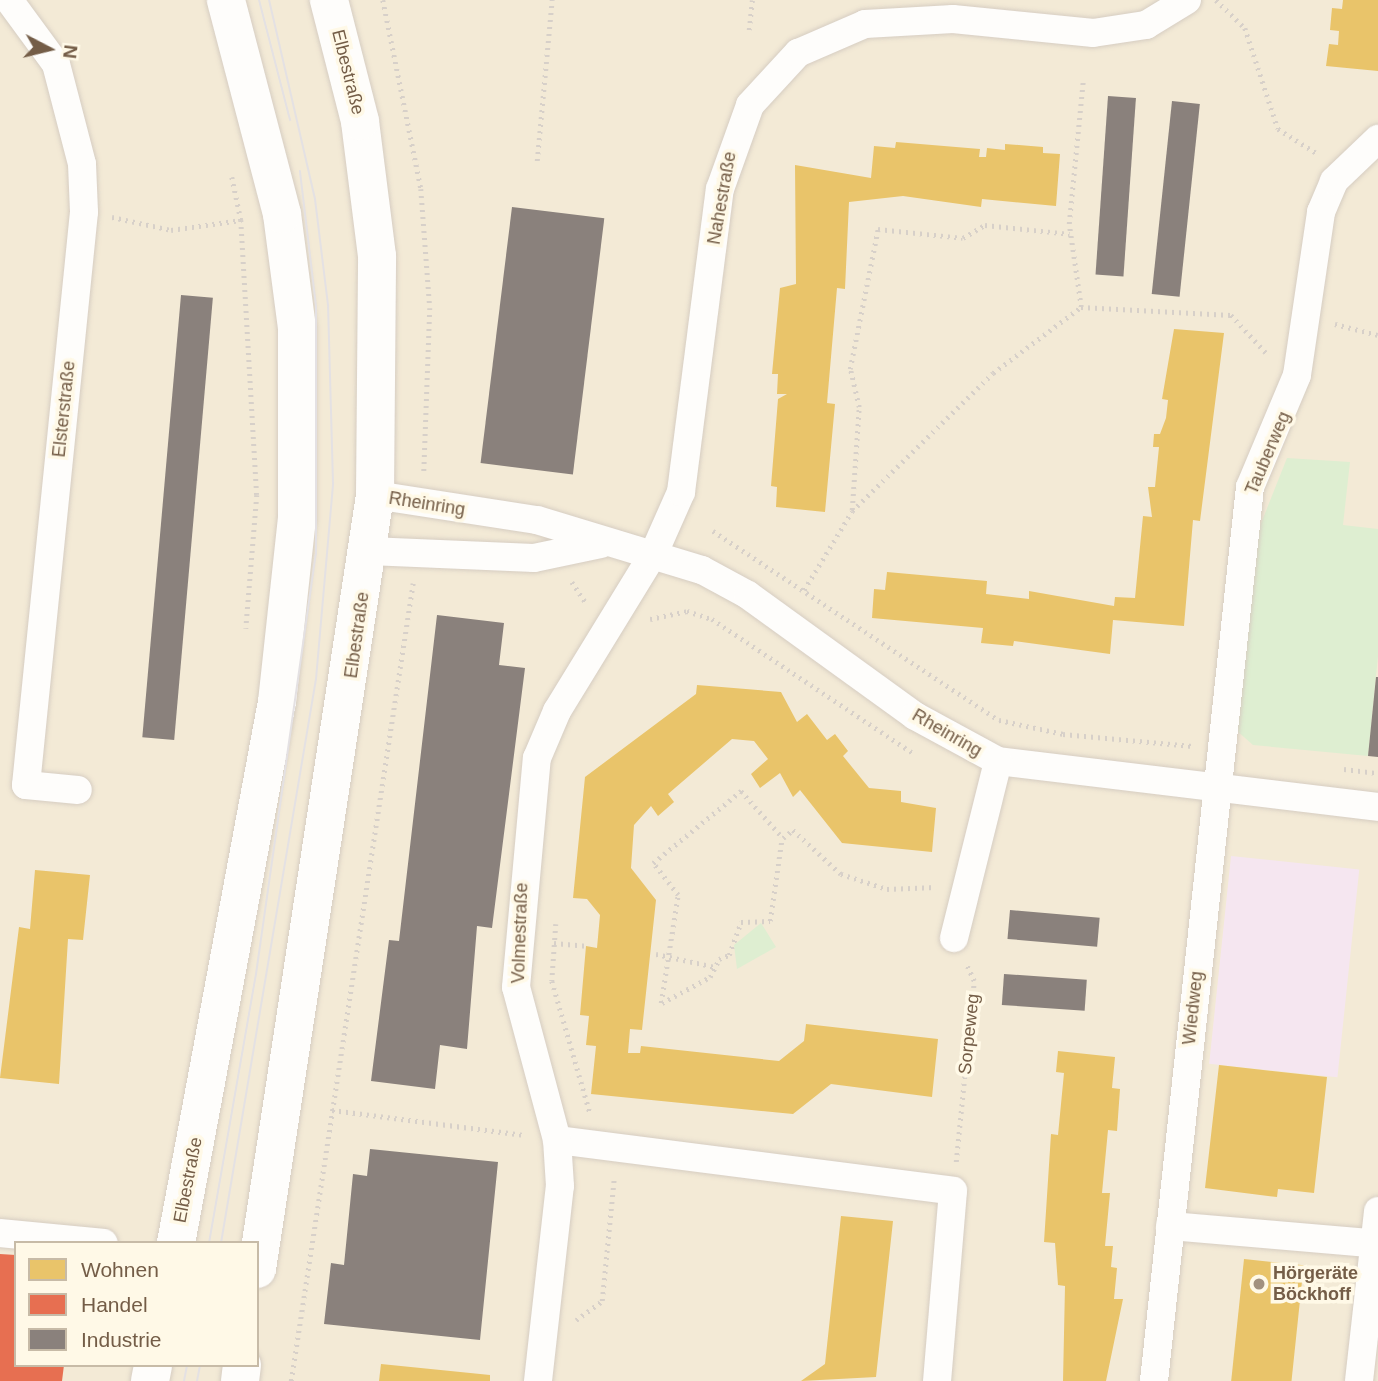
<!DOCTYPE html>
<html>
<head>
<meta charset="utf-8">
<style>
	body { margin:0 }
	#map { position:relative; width:1378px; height:1381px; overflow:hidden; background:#f7f2e6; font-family:Helvetica,sans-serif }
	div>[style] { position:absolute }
	.residential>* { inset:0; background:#f3ead6 }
	.education>* { inset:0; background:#f5e6f0; transform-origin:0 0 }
	.green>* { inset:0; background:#deeed1 }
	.homes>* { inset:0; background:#e9c46a; transform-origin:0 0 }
	.shops>* { inset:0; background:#e76f51 }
	.industry>* { inset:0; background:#8a817c; transform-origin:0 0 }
	.path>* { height:4.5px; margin-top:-2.25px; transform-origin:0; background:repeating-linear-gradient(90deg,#d7d0c9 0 2px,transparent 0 7px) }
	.roads { filter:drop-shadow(0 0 2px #d6cdc2) drop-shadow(0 0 2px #d6cdc2) }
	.street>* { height:28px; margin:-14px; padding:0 14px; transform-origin:14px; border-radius:14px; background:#fefdfb }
	.secondary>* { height:38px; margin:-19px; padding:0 19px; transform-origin:19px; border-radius:19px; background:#fefdfb }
	.tram>* { height:2px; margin:-1px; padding:0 1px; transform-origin:1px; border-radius:1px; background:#e4e1e3 }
	.dots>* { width:19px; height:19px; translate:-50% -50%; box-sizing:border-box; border:4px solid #fff9e7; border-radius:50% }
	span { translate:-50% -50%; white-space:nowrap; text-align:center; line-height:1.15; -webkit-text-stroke:7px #fff9e7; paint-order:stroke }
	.street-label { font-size:18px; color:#745d47 }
	.poi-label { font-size:18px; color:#745d47; font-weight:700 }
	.left { translate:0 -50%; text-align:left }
	.legend { position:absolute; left:14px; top:1241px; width:245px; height:126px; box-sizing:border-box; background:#fff9e7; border:2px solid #c7bba7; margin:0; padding:9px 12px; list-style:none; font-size:21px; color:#745d47 }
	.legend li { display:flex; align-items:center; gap:14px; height:35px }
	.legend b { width:35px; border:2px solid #c7bba7 }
	.north { position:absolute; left:14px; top:14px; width:70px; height:70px; -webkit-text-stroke:5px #fff9e7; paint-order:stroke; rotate:97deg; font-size:19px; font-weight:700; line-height:28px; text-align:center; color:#745d47 }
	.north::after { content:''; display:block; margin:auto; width:24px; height:32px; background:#745d47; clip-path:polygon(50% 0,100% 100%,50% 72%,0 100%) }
</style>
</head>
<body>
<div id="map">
	<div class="residential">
		<div style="clip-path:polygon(evenodd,0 0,1378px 0,1378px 1381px,0 1381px,0 0,16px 1243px,257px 1243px,257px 1365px,16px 1365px,16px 1243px)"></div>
	</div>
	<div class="education">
		<div style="left:1231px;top:856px;width:129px;height:209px;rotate:6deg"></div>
	</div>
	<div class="green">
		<div style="clip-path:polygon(1287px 458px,1350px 462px,1343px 525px,1378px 529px,1378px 656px,1368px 756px,1253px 745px,1236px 730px,1256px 536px)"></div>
		<div style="clip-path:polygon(761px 923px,776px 947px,737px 969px,734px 945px)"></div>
	</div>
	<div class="homes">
		<div style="clip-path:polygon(1343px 0,1378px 0,1378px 71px,1326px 66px,1329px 44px,1338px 45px,1339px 31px,1330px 30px,1332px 8px,1342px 9px)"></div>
		<div style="clip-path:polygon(896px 142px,980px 149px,979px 157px,986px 157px,987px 148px,1005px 150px,1005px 144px,1043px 147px,1043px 153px,1060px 154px,1056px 206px,982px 199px,981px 207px,903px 196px,849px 202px,845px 289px,837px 288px,827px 403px,835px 404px,825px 512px,776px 507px,777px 487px,771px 486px,778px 399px,787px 394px,777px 394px,778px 374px,772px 374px,780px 288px,796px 284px,795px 165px,871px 178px,874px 146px,895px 148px)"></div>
		<div style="clip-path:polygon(1174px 329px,1224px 333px,1200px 521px,1193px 520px,1184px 626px,1113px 620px,1110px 654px,1014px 641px,1013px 646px,981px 643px,983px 628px,872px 618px,874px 589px,885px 590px,887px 572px,987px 581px,986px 594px,1029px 599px,1029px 591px,1114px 606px,1115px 597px,1135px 598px,1143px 516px,1152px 517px,1148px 487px,1155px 487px,1159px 447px,1153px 447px,1154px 434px,1160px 434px,1166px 418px,1168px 400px,1162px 399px)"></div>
		<div style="clip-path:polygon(697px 685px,781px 692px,797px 722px,807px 714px,827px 740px,835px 734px,848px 751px,843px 756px,869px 788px,901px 791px,901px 802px,936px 808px,932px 852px,842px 843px,800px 790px,793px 797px,780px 773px,760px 788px,751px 774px,768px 759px,754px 741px,732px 739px,668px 794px,674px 802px,658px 816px,651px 806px,634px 825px,631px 868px,656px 900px,642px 1030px,630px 1029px,628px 1053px,640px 1053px,641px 1046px,779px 1061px,804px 1041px,806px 1024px,938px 1039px,932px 1097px,831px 1084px,793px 1114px,591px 1094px,596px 1046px,586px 1045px,589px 1016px,580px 1015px,586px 946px,597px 948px,600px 915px,587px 899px,573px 898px,585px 777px,696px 694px)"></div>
		<div style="clip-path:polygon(35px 870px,90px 875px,83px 940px,68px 939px,59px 1084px,0 1078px,19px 927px,30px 929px)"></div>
		<div style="clip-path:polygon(1058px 1051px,1115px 1057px,1112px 1088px,1120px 1089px,1117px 1131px,1108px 1130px,1102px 1193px,1110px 1193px,1105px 1246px,1113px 1246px,1111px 1267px,1117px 1268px,1114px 1299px,1123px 1299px,1106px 1381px,1063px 1381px,1065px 1286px,1058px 1285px,1055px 1243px,1044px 1242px,1051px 1134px,1058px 1135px,1064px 1073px,1056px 1072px)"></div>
		<div style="clip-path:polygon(1219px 1065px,1327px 1077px,1314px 1193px,1278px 1189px,1277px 1197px,1205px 1188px)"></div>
		<div style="clip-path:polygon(841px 1216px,893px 1221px,876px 1377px,801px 1381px,825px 1364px)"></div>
		<div style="left:1244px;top:1259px;width:60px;height:123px;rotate:6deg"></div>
		<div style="clip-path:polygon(381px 1364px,490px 1375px,490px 1381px,379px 1381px)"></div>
	</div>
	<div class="shops">
		<div style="clip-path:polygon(0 1254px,16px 1255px,16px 1365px,64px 1365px,62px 1381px,0 1381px)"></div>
	</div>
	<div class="industry">
		<div style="left:1108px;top:96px;width:28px;height:179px;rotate:4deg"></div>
		<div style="left:1172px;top:101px;width:28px;height:194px;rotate:6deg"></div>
		<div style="left:512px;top:207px;width:93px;height:258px;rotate:7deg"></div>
		<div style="left:181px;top:295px;width:32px;height:444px;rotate:5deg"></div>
		<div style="clip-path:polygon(437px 615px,504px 623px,499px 665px,525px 668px,492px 928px,477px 926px,467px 1049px,440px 1045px,435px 1089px,371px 1081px,389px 940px,399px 941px)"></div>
		<div style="clip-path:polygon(1376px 677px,1378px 677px,1378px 757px,1368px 756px)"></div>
		<div style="left:1010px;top:910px;width:90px;height:29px;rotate:5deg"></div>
		<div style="left:1004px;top:974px;width:83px;height:31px;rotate:4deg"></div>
		<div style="clip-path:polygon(370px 1149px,498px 1162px,480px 1340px,324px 1324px,331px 1263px,344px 1265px,353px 1174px,367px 1176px)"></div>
	</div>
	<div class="path">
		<div style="left:383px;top:0;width:193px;rotate:78.6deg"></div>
		<div style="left:421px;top:189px;width:119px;rotate:85.7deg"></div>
		<div style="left:430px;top:308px;width:165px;rotate:92.1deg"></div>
		<div style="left:1216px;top:0;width:40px;rotate:44deg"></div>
		<div style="left:1245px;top:28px;width:106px;rotate:71.9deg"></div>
		<div style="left:1278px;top:129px;width:47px;rotate:32deg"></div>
		<div style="left:749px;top:30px;width:30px;rotate:-84deg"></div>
		<div style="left:537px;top:161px;width:162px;rotate:-84.7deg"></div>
		<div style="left:232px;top:177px;width:44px;rotate:78.2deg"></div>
		<div style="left:241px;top:220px;width:275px;rotate:86.7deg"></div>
		<div style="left:257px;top:495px;width:134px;rotate:94.7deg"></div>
		<div style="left:112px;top:217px;width:60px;rotate:12.4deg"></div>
		<div style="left:171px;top:230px;width:71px;rotate:-8.1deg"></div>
		<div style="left:1081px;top:307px;width:150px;rotate:3.1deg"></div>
		<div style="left:1231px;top:315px;width:54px;rotate:47.2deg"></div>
		<div style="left:1335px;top:324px;width:44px;rotate:14.3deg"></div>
		<div style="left:852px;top:510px;width:103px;rotate:-86.1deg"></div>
		<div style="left:859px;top:407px;width:39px;rotate:-103deg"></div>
		<div style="left:850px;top:369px;width:143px;rotate:-78.7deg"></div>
		<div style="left:878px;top:229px;width:85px;rotate:6deg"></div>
		<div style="left:963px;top:238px;width:26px;rotate:-31deg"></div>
		<div style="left:985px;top:225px;width:85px;rotate:6deg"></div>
		<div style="left:713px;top:531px;width:343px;rotate:33.5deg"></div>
		<div style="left:999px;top:720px;width:66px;rotate:12.3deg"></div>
		<div style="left:1063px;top:734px;width:130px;rotate:5.3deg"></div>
		<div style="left:572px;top:582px;width:27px;rotate:56deg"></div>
		<div style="left:804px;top:590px;width:92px;rotate:-58.7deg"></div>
		<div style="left:852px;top:511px;width:197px;rotate:-44.4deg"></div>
		<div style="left:993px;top:373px;width:110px;rotate:-36.9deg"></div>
		<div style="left:1081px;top:307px;width:84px;rotate:-98.2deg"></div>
		<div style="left:1069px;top:224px;width:145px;rotate:-84.4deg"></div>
		<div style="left:650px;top:619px;width:38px;rotate:-12deg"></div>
		<div style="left:687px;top:611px;width:26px;rotate:18deg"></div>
		<div style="left:712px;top:619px;width:242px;rotate:33.7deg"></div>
		<div style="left:1344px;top:769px;width:34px;rotate:7deg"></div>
		<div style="left:556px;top:924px;width:57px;rotate:94deg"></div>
		<div style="left:552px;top:981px;width:137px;rotate:73.9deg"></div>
		<div style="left:554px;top:943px;width:32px;rotate:5deg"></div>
		<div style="left:656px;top:954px;width:60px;rotate:12.4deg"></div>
		<div style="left:661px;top:1003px;width:109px;rotate:-81.1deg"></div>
		<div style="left:678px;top:895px;width:41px;rotate:-128deg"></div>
		<div style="left:653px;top:863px;width:114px;rotate:-39.3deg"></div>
		<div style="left:741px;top:791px;width:63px;rotate:48.2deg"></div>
		<div style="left:783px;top:838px;width:13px;rotate:-39deg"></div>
		<div style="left:793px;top:830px;width:65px;rotate:42.5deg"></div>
		<div style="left:841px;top:874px;width:48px;rotate:18.1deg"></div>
		<div style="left:887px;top:889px;width:49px;rotate:-2.3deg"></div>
		<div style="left:662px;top:1003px;width:55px;rotate:-28.4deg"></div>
		<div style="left:710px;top:977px;width:20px;rotate:-63deg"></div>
		<div style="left:719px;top:959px;width:11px;rotate:-22deg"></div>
		<div style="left:729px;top:955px;width:35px;rotate:-70deg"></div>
		<div style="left:741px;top:922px;width:29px;rotate:-2deg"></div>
		<div style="left:770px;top:921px;width:84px;rotate:-81.8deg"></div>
		<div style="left:332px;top:1110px;width:195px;rotate:7.4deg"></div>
		<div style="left:956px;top:1162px;width:182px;rotate:-84.3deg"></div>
		<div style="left:974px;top:981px;width:19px;rotate:-115deg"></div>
		<div style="left:576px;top:1320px;width:32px;rotate:-36deg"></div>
		<div style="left:602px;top:1301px;width:124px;rotate:-84.4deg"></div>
		<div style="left:291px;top:1381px;width:807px;rotate:-81.31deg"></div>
	</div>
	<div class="roads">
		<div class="street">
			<div style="left:9px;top:0;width:79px;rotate:53.7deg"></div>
			<div style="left:56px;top:64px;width:103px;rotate:75.4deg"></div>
			<div style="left:82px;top:164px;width:48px;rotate:87.6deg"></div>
			<div style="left:84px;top:212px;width:576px;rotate:95.78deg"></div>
			<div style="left:26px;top:785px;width:52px;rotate:5.5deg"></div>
			<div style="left:375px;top:495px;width:164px;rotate:8.8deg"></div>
			<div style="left:537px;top:520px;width:172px;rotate:16.9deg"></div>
			<div style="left:702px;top:570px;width:52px;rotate:28.5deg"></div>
			<div style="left:748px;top:595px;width:206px;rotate:35.9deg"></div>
			<div style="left:915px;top:716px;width:94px;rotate:28.5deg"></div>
			<div style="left:998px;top:761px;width:383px;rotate:6.9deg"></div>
			<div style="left:369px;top:551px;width:165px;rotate:2.4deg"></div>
			<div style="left:534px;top:558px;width:68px;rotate:-11.8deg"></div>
			<div style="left:954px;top:938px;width:182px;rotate:-76deg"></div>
			<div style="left:557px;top:1140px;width:399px;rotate:7.3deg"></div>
			<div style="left:953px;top:1191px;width:191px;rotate:94.8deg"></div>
			<div style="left:1170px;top:1226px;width:209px;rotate:4.9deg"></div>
			<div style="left:0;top:1233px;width:104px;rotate:5.5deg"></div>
			<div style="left:538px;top:1381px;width:196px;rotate:-83.6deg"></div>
			<div style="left:560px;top:1186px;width:46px;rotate:-93.7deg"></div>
			<div style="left:557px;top:1140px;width:158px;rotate:-105deg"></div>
			<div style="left:516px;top:987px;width:230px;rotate:-84.8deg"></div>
			<div style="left:537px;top:758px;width:51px;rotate:-66.9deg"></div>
			<div style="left:557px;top:711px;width:185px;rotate:-58.5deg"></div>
			<div style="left:654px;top:553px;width:67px;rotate:-66.1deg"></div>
			<div style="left:681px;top:492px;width:305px;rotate:-82.7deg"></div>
			<div style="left:720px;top:189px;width:89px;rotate:-70.3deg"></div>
			<div style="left:750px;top:105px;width:71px;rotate:-47.3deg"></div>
			<div style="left:798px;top:53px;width:73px;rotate:-23.4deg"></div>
			<div style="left:865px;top:24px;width:88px;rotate:-3.3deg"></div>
			<div style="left:953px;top:19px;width:141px;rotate:5.7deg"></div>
			<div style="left:1093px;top:33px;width:54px;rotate:-8.6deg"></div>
			<div style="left:1146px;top:25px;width:48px;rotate:-31.4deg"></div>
			<div style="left:1154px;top:1381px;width:899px;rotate:-83.87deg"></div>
			<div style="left:1250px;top:487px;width:121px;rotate:-67.2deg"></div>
			<div style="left:1297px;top:375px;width:165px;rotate:-81.6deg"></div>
			<div style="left:1321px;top:212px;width:34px;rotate:-67deg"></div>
			<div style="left:1334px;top:181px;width:61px;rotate:-43.7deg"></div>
			<div style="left:1359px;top:1381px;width:171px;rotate:-83.6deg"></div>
		</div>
		<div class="secondary">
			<div style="left:176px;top:1243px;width:550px;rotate:-79.43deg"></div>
			<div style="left:277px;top:702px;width:184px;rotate:-83.8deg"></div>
			<div style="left:297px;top:519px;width:191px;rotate:-90deg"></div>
			<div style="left:297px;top:328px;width:115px;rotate:-97.5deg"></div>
			<div style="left:282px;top:214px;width:221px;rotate:-104.7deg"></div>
			<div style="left:257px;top:1269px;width:783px;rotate:-81.33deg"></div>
			<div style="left:375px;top:495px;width:239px;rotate:-89.5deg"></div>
			<div style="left:377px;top:256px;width:136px;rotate:-97.2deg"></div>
			<div style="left:360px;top:121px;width:125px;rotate:-104.4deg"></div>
			<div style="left:150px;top:1381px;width:16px;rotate:-79deg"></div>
			<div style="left:240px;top:1381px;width:16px;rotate:-83deg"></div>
		</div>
	</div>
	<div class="tram">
		<div style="left:259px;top:0;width:124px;rotate:75.5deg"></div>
		<div style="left:209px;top:1243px;width:273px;rotate:-80.1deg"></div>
		<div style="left:256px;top:974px;width:424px;rotate:-81.9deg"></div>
		<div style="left:316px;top:554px;width:248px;rotate:-90deg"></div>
		<div style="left:316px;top:306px;width:136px;rotate:-96.8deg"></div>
		<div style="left:221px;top:1243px;width:572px;rotate:-80.44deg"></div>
		<div style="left:316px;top:679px;width:197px;rotate:-85deg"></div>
		<div style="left:333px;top:483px;width:178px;rotate:-91.6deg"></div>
		<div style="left:328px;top:305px;width:107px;rotate:-97deg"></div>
		<div style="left:315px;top:199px;width:204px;rotate:-103deg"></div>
		<div style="left:184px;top:1381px;width:16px;rotate:-79deg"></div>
		<div style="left:197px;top:1381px;width:16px;rotate:-79deg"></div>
	</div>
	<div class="dots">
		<div style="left:1259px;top:1284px;background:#a2917f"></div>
	</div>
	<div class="street-label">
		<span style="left:348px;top:72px;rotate:76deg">Elbestraße</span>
		<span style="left:722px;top:198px;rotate:-80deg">Nahestraße</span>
		<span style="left:64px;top:409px;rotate:-84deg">Elsterstraße</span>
		<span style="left:1268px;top:453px;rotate:-67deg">Tauberweg</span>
		<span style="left:427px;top:504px;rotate:9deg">Rheinring</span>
		<span style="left:357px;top:635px;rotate:-82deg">Elbestraße</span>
		<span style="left:947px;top:733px;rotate:30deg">Rheinring</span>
		<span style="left:520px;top:933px;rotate:-88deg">Volmestraße</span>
		<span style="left:1193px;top:1008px;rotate:-84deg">Wiedweg</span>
		<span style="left:969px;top:1034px;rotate:-84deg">Sorpeweg</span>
		<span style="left:188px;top:1180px;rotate:-79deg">Elbestraße</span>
	</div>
	<div class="poi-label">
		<span class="left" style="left:1273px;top:1284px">Hörgeräte<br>Böckhoff</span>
	</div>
	<ul class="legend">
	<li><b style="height:19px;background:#e9c46a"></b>Wohnen</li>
	<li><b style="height:19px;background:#e76f51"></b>Handel</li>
	<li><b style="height:19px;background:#8a817c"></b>Industrie</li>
	</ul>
	<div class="north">N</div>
</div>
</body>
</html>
